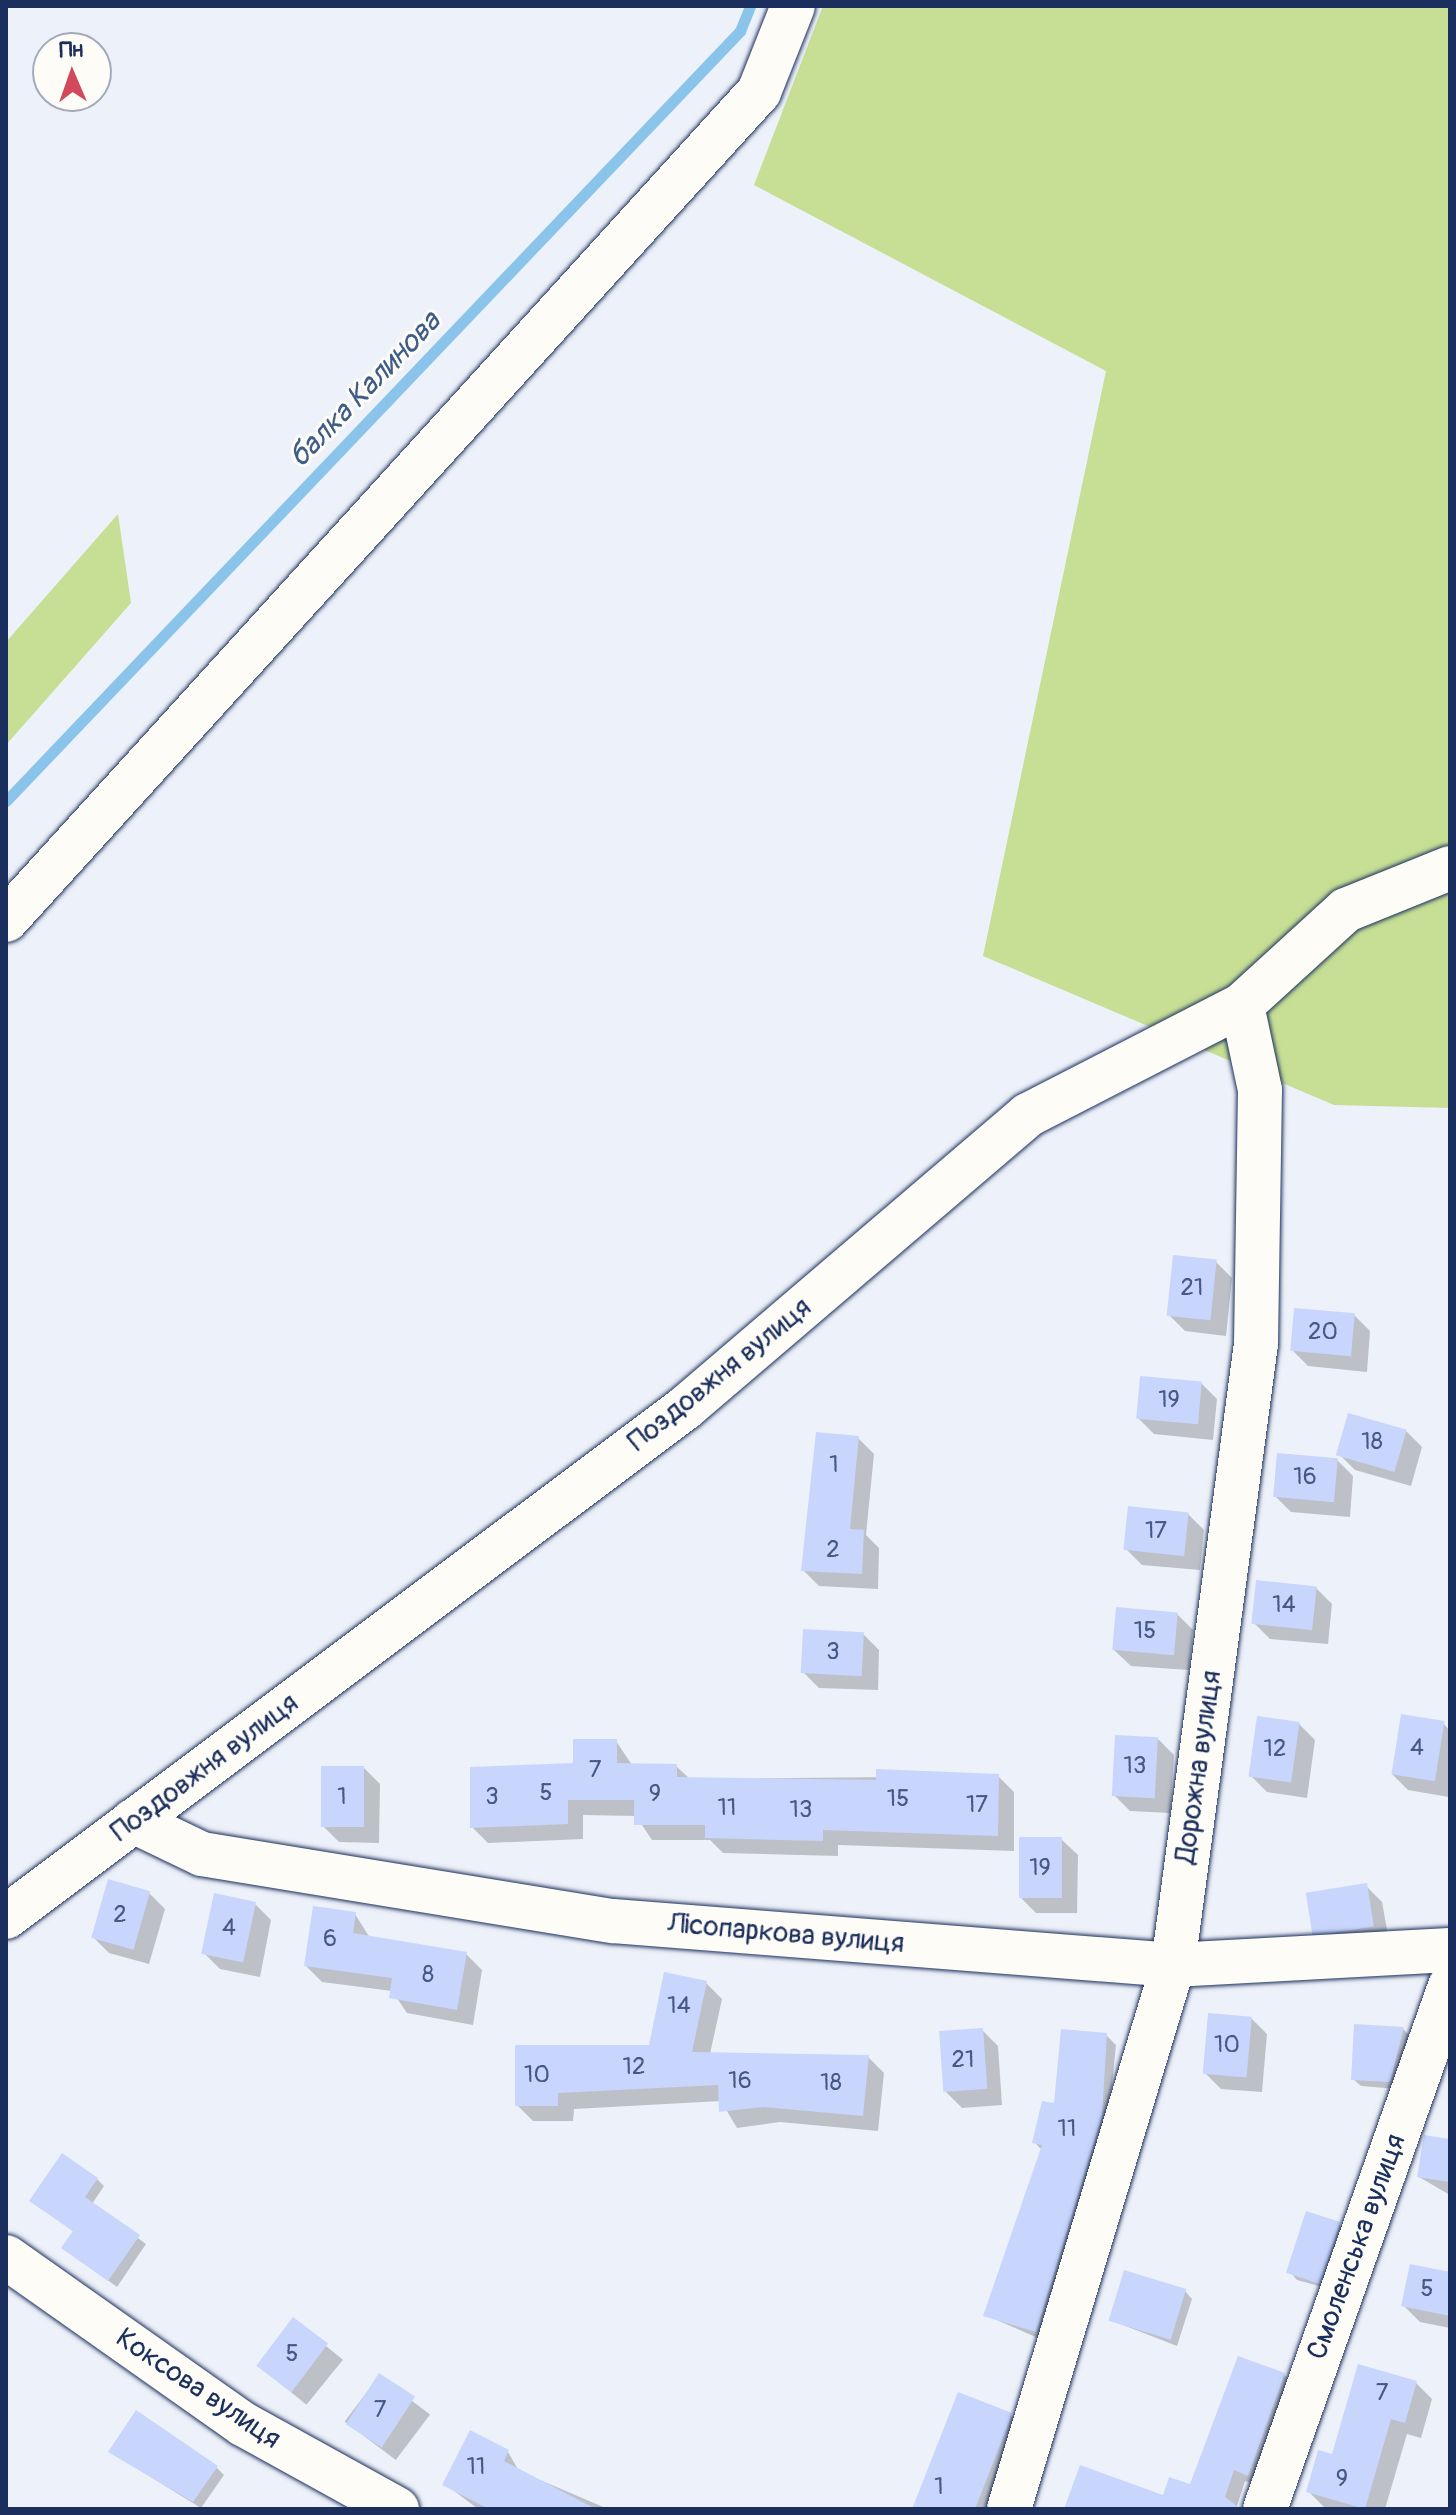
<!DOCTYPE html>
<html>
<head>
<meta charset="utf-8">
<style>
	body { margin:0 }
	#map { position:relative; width:1456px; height:2515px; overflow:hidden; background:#edf1f9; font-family:Pangolin,sans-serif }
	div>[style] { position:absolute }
	.green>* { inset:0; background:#c6df95 }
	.shadow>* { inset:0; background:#0003; transform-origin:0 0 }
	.stream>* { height:11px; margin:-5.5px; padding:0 5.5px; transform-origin:5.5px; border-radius:5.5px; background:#8bc4ea }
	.building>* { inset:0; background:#c8d6fd; transform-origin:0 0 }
	.roads { filter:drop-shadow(0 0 2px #1b2f5e) drop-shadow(0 0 2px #1b2f5e) }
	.minor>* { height:44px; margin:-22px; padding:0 22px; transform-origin:22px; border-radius:22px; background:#fdfcf7 }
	span { translate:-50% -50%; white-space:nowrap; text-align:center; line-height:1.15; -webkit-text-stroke:6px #fdfcf7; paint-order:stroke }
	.number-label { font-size:24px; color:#465986 }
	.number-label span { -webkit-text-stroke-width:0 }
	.street-label { font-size:28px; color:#1b2f5e }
	.water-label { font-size:30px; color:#3d5c88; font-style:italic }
	.frame { position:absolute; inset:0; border:8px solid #1b2f5e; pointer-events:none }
	.north { position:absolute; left:32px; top:32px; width:80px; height:80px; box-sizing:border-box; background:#fdfcf7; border:2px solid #a3aaba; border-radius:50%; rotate:358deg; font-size:22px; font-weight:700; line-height:32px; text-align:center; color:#1b2f5e }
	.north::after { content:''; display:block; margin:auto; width:28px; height:36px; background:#d1495b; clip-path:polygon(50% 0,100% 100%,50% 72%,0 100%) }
</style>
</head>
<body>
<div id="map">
	<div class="green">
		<div style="clip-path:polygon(823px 6px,1450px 6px,1450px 1108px,1334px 1105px,983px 956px,1106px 371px,754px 185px)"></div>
		<div style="clip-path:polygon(118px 514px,131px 603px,6px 745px,6px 642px)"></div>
	</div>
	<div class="shadow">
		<div style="clip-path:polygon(1216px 1262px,1232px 1278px,1226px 1336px,1185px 1331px,1169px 1315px)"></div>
		<div style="clip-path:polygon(1354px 1315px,1370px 1331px,1367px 1372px,1308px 1366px,1292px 1350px)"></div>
		<div style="clip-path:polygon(1201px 1383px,1217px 1399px,1213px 1440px,1154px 1434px,1138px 1418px)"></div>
		<div style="clip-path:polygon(1406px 1431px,1422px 1447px,1411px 1486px,1355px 1470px,1339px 1454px)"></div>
		<div style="clip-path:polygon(858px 1438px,874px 1454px,866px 1535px,879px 1548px,878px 1589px,819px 1586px,803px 1570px)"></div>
		<div style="clip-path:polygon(1337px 1460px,1353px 1476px,1350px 1517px,1291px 1512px,1275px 1496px)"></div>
		<div style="clip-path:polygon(1188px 1514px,1204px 1530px,1200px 1570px,1142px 1565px,1126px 1549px)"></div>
		<div style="clip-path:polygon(1316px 1588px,1332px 1604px,1328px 1644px,1270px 1639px,1254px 1623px)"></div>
		<div style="clip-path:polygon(1177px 1614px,1193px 1630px,1189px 1670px,1131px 1666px,1114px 1650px)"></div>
		<div style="clip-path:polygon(863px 1634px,879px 1650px,878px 1690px,819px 1688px,803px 1672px)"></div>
		<div style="clip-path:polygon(1443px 1723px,1450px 1731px,1449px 1797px,1408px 1790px,1392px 1774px)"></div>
		<div style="clip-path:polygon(1299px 1724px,1315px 1740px,1307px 1798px,1267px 1792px,1251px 1776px)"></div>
		<div style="clip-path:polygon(1158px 1739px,1174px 1755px,1170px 1813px,1130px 1811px,1114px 1795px)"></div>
		<div style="clip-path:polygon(616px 1741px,632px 1765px,676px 1766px,690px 1779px,998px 1776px,1014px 1792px,1014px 1851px,838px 1845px,838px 1856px,723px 1853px,710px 1840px,652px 1840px,636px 1816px,583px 1815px,583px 1839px,488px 1843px,472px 1827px)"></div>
		<div style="clip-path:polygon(364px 1768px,380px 1784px,379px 1843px,339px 1842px,323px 1826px)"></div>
		<div style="clip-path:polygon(1061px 1839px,1078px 1855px,1077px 1913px,1036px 1913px,1020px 1897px)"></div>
		<div style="clip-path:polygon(1366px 1886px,1382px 1902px,1389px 1941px,1331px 1948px,1315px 1931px)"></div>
		<div style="clip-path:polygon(149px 1893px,165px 1909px,149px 1964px,109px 1953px,93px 1937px)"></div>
		<div style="clip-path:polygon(255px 1904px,271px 1920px,260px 1977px,220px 1969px,204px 1953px)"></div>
		<div style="clip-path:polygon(355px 1914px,370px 1938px,466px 1954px,482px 1970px,473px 2025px,407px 2013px,392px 1991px,322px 1982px,306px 1966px)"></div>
		<div style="clip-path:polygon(706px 1983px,722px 1999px,710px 2054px,868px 2057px,884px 2073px,878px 2131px,780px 2122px,737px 2128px,721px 2101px,574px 2109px,573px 2121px,533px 2121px,517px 2105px,651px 2047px)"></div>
		<div style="clip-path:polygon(1251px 2018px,1267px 2034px,1262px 2092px,1221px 2089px,1205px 2073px)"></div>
		<div style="clip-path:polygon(1403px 2029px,1410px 2036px,1397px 2089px,1361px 2086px,1353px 2079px)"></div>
		<div style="clip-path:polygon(982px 2030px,998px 2046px,1002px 2105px,962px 2108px,946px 2092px)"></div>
		<div style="clip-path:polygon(1106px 2035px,1116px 2045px,1108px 2125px,1045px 2341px,985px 2315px,1042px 2150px,1034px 2142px)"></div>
		<div style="clip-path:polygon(1450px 2141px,1450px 2195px,1419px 2177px)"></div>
		<div style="clip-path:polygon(97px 2179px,104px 2186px,92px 2204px,146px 2244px,117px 2287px,64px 2248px,74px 2232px,31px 2200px)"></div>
		<div style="clip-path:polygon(1339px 2224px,1346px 2231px,1326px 2288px,1297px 2280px,1290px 2272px)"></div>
		<div style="clip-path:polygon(1450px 2274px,1450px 2328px,1420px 2322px,1404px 2306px)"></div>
		<div style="clip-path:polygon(1185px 2291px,1192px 2299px,1177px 2346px,1110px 2320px)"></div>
		<div style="left:294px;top:2320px;width:63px;height:58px;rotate:39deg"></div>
		<div style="clip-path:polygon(1284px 2375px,1296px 2386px,1260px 2486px,1245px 2481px,1236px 2509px,1177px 2509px)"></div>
		<div style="left:379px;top:2376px;width:64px;height:57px;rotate:37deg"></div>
		<div style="clip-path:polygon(1416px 2383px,1432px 2399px,1421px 2438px,1407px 2434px,1385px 2509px,1324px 2507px,1308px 2491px,1333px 2456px)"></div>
		<div style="clip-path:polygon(1011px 2415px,1022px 2426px,992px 2509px,914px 2509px)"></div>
		<div style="clip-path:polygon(471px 2433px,508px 2452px,519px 2471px,608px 2509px,478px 2509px,445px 2484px)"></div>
		<div style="clip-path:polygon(110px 2452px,216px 2467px,224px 2475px,201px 2508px)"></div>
	</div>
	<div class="stream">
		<div style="left:6px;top:801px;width:1064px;rotate:-46.37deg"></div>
		<div style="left:740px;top:31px;width:27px;rotate:-68deg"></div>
	</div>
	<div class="building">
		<div style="left:1173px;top:1255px;width:44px;height:61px;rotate:6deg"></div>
		<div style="left:1294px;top:1308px;width:61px;height:43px;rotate:5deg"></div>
		<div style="left:1140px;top:1376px;width:62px;height:43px;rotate:5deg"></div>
		<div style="left:1348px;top:1413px;width:61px;height:44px;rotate:16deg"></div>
		<div style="clip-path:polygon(816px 1432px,859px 1436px,850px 1529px,864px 1530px,862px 1574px,801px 1571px)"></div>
		<div style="left:1277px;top:1453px;width:61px;height:44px;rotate:5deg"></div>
		<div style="left:1128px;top:1506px;width:61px;height:44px;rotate:6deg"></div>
		<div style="left:1256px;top:1580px;width:61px;height:44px;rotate:6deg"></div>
		<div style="left:1116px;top:1607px;width:62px;height:43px;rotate:5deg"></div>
		<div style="left:803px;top:1629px;width:61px;height:44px;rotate:3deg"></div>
		<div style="left:1401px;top:1714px;width:44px;height:61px;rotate:9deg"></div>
		<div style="left:1257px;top:1716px;width:43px;height:61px;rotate:8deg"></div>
		<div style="left:1115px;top:1735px;width:43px;height:61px;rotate:3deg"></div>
		<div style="clip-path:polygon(573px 1739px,617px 1739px,617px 1763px,677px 1764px,677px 1777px,876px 1780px,876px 1769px,999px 1774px,998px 1836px,823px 1830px,823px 1841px,705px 1838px,705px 1825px,634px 1825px,634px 1800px,568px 1800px,568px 1824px,470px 1828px,470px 1767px,573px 1763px)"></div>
		<div style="left:321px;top:1766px;width:43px;height:61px"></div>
		<div style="left:1019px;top:1837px;width:43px;height:61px"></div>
		<div style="left:108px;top:1879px;width:44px;height:61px;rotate:16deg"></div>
		<div style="left:1367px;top:1883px;width:44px;height:62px;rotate:81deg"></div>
		<div style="left:214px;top:1893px;width:43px;height:62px;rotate:12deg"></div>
		<div style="clip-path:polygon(313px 1906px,356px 1912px,353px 1933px,467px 1952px,457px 2010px,389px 1998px,392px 1978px,304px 1966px)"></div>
		<div style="clip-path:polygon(664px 1972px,707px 1981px,692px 2052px,869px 2055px,863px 2116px,763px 2107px,719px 2112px,718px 2085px,558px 2093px,558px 2106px,515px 2106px,515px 2045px,649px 2045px)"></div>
		<div style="left:1208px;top:2013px;width:44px;height:61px;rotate:5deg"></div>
		<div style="clip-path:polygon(1354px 2024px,1404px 2027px,1390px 2082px,1351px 2080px)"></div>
		<div style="left:983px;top:2028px;width:61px;height:44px;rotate:86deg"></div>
		<div style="clip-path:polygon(1061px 2029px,1107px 2033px,1102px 2116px,1036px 2332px,983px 2316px,1042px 2145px,1032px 2143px,1042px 2101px,1054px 2103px)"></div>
		<div style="clip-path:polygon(1424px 2135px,1450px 2139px,1450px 2182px,1417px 2177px)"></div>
		<div style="clip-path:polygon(62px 2153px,98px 2178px,85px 2197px,140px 2235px,108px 2281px,61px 2248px,73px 2231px,29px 2201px)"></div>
		<div style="left:1306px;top:2211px;width:36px;height:65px;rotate:18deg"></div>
		<div style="clip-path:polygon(1410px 2264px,1450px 2272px,1450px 2316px,1401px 2306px)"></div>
		<div style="left:1124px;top:2270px;width:65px;height:53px;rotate:17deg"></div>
		<div style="left:293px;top:2317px;width:44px;height:61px;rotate:37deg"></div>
		<div style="clip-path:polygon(1238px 2356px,1285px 2373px,1248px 2476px,1234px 2470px,1225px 2497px,1241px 2509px,1064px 2509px,1080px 2465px,1163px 2495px,1169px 2477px,1190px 2484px)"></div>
		<div style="clip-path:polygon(1358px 2364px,1417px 2381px,1405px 2423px,1391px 2419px,1365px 2509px,1306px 2492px,1318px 2450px,1332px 2454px)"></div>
		<div style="left:379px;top:2373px;width:43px;height:61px;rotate:33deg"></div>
		<div style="clip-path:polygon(958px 2392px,1012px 2413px,1009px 2422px,975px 2509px,912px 2509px)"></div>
		<div style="clip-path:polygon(136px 2410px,218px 2466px,193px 2502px,108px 2452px)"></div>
		<div style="clip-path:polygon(470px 2430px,509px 2450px,504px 2461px,596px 2509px,489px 2509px,442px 2485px)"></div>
	</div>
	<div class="roads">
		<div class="minor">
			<div style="left:6px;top:920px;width:1119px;rotate:-47.72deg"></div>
			<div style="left:759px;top:92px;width:92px;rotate:-68.4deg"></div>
			<div style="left:133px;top:1821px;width:76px;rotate:25.6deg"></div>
			<div style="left:202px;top:1854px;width:416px;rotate:9.3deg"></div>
			<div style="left:613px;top:1921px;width:562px;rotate:4.49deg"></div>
			<div style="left:1173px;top:1965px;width:277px;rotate:-3.1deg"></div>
			<div style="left:6px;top:1917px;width:849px;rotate:-36.86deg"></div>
			<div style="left:685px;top:1408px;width:451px;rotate:-40.5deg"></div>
			<div style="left:1028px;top:1115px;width:241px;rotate:-27.2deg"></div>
			<div style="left:1242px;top:1005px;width:141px;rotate:-42.4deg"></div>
			<div style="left:1346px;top:910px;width:112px;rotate:-22deg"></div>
			<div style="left:6px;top:2257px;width:290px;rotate:35.2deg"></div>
			<div style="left:243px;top:2424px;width:176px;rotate:28.9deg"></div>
			<div style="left:1009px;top:2509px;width:568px;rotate:-73.22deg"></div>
			<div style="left:1173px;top:1965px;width:627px;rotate:-82.39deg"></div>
			<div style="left:1256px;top:1344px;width:254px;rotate:-89.1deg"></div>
			<div style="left:1260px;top:1090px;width:87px;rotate:-102deg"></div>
			<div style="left:1265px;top:2509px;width:555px;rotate:-70.52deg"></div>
		</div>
	</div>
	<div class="number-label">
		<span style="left:1192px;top:1288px">21</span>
		<span style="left:1323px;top:1332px">20</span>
		<span style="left:1169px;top:1400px">19</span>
		<span style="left:1372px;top:1442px">18</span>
		<span style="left:834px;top:1465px">1</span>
		<span style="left:1305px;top:1477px">16</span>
		<span style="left:1156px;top:1531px">17</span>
		<span style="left:833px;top:1550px">2</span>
		<span style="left:1284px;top:1605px">14</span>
		<span style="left:1145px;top:1631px">15</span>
		<span style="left:833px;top:1652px">3</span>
		<span style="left:1417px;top:1748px">4</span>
		<span style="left:1275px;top:1749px">12</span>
		<span style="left:1135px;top:1766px">13</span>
		<span style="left:595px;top:1770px">7</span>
		<span style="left:546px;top:1793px">5</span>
		<span style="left:655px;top:1794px">9</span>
		<span style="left:342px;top:1797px">1</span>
		<span style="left:492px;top:1797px">3</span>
		<span style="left:898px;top:1799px">15</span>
		<span style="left:977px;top:1805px">17</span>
		<span style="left:727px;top:1808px">11</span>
		<span style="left:801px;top:1810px">13</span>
		<span style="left:1040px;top:1868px">19</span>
		<span style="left:120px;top:1915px">2</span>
		<span style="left:229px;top:1928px">4</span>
		<span style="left:330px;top:1939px">6</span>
		<span style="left:428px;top:1975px">8</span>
		<span style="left:679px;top:2006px">14</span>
		<span style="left:1227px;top:2045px">10</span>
		<span style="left:963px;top:2060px">21</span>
		<span style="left:634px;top:2067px">12</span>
		<span style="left:537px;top:2075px">10</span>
		<span style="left:740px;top:2081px">16</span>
		<span style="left:831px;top:2083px">18</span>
		<span style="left:1067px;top:2129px">11</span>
		<span style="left:1427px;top:2289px">5</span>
		<span style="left:292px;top:2354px">5</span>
		<span style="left:1382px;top:2393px">7</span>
		<span style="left:380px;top:2410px">7</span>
		<span style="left:476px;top:2467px">11</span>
		<span style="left:1342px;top:2479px">9</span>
		<span style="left:939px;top:2487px">1</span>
	</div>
	<div class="street-label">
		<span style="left:720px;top:1375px;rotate:-39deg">Поздовжня вулиця</span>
		<span style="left:1199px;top:1767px;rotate:-82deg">Дорожна вулиця</span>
		<span style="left:205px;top:1768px;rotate:-37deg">Поздовжня вулиця</span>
		<span style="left:786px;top:1934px;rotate:5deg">Лісопаркова вулиця</span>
		<span style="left:1357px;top:2247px;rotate:-70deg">Смоленська вулиця</span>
		<span style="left:198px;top:2389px;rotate:34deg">Коксова вулиця</span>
	</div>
	<div class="water-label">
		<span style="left:365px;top:390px;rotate:-46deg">балка Калинова</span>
	</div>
	<div class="frame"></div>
	<div class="north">Пн</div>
</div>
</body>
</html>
